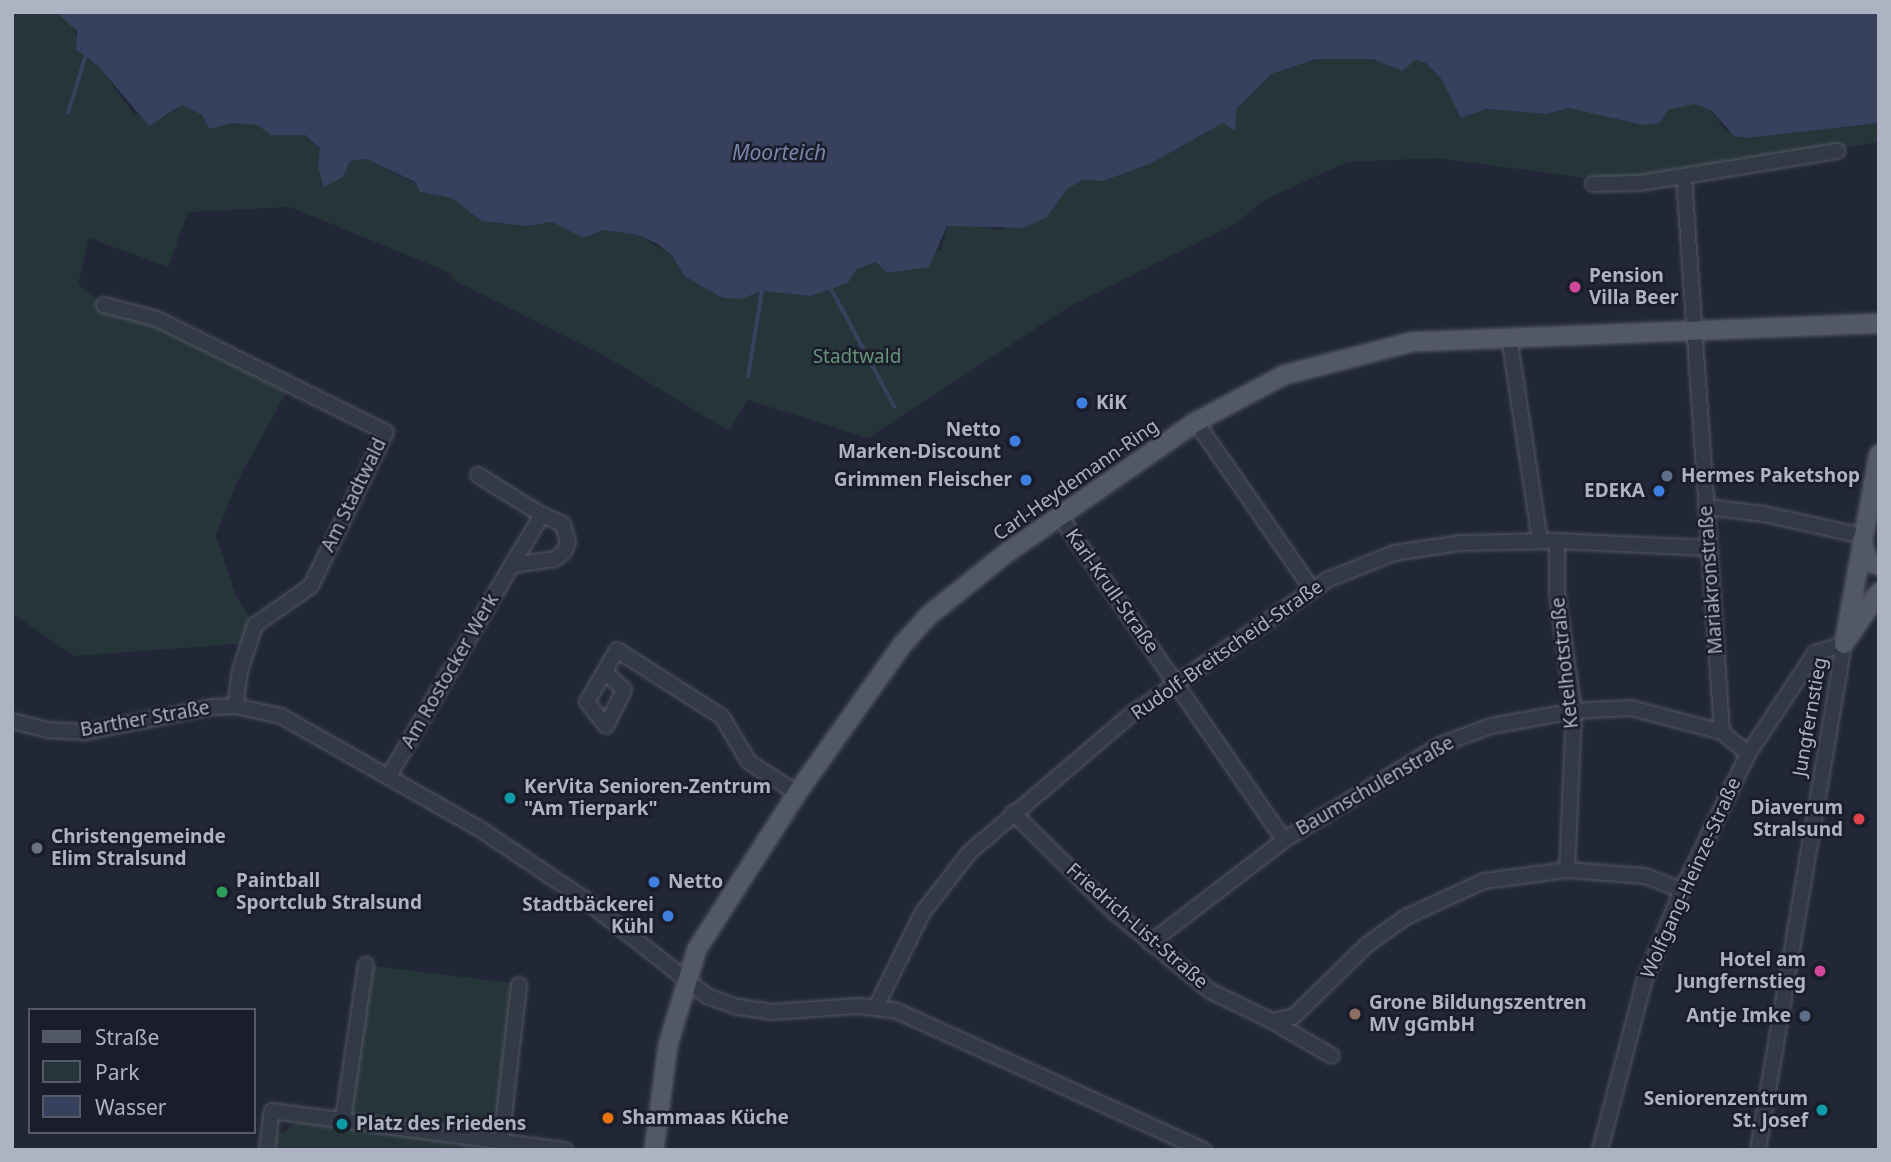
<!DOCTYPE html>
<html>
<head>
<meta charset="utf-8">
<style>
	body { margin:0 }
	#map { position:relative; width:1891px; height:1162px; overflow:hidden; background:#212736; font-family:"Noto Sans",sans-serif }
	div>[style] { position:absolute }
	.green>* { inset:0; background:#26353a; transform-origin:0 0 }
	.water>* { inset:0; background:#37415e }
	.stream>* { height:3.5px; margin:-1.75px; padding:0 1.75px; transform-origin:1.75px; border-radius:1.75px; background:#37415e }
	.roads { filter:drop-shadow(0 0 2px #525664) drop-shadow(0 0 2px #525664) }
	.minor>* { height:14px; margin:-7px; padding:0 7px; transform-origin:7px; border-radius:7px; background:#343946 }
	.major>* { height:18px; margin:-9px; padding:0 9px; transform-origin:9px; border-radius:9px; background:#525867 }
	.dots>* { width:19px; height:19px; translate:-50% -50%; box-sizing:border-box; border:4px solid #1a1e2b; border-radius:50% }
	span { translate:-50% -50%; white-space:nowrap; text-align:center; line-height:1.15; -webkit-text-stroke:5px #1a1e2b; paint-order:stroke }
	.poi-label { font-size:19px; color:#aeb3c3; font-weight:700 }
	.left { translate:0 -50%; text-align:left }
	.right { translate:-100% -50%; text-align:right }
	.park-label { font-size:19px; color:#679278 }
	.street-label { font-size:19px; color:#aeb3c3 }
	.water-label { font-size:21px; color:#7886aa; font-style:italic }
	.frame { position:absolute; inset:0; border:14px solid #aeb3c3; pointer-events:none }
	.legend { position:absolute; left:28px; top:1008px; width:228px; height:126px; box-sizing:border-box; background:#1a1e2b; border:2px solid #555a68; margin:0; padding:9px 12px; list-style:none; font-size:21px; color:#aeb3c3 }
	.legend li { display:flex; align-items:center; gap:14px; height:35px }
	.legend b { width:35px; border:2px solid #555a68 }
</style>
</head>
<body>
<div id="map">
	<div class="green">
		<div style="clip-path:polygon(12px 12px,56px 12px,71px 22px,85px 58px,99px 67px,134px 114px,167px 116px,182px 105px,202px 115px,209px 129px,232px 123px,257px 125px,271px 135px,304px 135px,320px 148px,318px 167px,343px 177px,350px 161px,367px 159px,415px 183px,420px 192px,451px 198px,468px 211px,527px 226px,552px 222px,583px 238px,604px 230px,637px 235px,672px 255px,684px 276px,741px 299px,762px 291px,811px 296px,848px 283px,857px 269px,877px 262px,887px 273px,907px 269px,941px 249px,947px 226px,962px 223px,998px 230px,1047px 217px,1067px 189px,1083px 180px,1103px 181px,1150px 164px,1223px 123px,1234px 130px,1237px 108px,1271px 74px,1316px 59px,1372px 59px,1402px 71px,1416px 60px,1426px 63px,1440px 77px,1461px 118px,1486px 109px,1547px 114px,1568px 108px,1643px 125px,1680px 105px,1694px 104px,1711px 110px,1725px 130px,1747px 138px,1879px 123px,1879px 142px,1677px 173px,1592px 179px,1437px 158px,1347px 162px,1266px 199px,1235px 224px,1070px 306px,868px 438px,748px 400px,729px 431px,610px 359px,450px 278px,453px 276px,446px 271px,290px 207px,188px 212px,168px 267px,89px 238px,78px 284px,103px 305px,157px 319px,288px 389px,236px 484px,216px 536px,236px 596px,255px 625px,249px 643px,74px 656px,12px 613px)"></div>
		<div style="left:366px;top:965px;width:154px;height:157px;rotate:7deg"></div>
		<div style="clip-path:polygon(301px 1121px,520px 1150px,272px 1150px,277px 1135px)"></div>
	</div>
	<div class="water">
		<div style="clip-path:polygon(56px 12px,1879px 12px,1879px 123px,1747px 138px,1734px 136px,1711px 110px,1694px 104px,1668px 110px,1660px 123px,1643px 125px,1568px 108px,1547px 114px,1486px 109px,1461px 118px,1440px 77px,1426px 63px,1416px 60px,1402px 71px,1372px 59px,1316px 59px,1271px 74px,1237px 108px,1235px 131px,1223px 123px,1150px 164px,1103px 181px,1083px 180px,1067px 189px,1047px 217px,1023px 228px,947px 226px,929px 267px,887px 273px,876px 262px,857px 269px,848px 283px,811px 296px,762px 291px,741px 299px,723px 298px,684px 276px,672px 255px,656px 243px,637px 235px,604px 230px,583px 238px,552px 222px,527px 226px,482px 221px,451px 198px,420px 192px,415px 182px,367px 159px,350px 161px,343px 177px,324px 187px,318px 167px,320px 148px,305px 135px,271px 135px,257px 125px,232px 123px,209px 129px,202px 115px,182px 105px,149px 126px,99px 67px,76px 49px,77px 31px)"></div>
	</div>
	<div class="stream">
		<div style="left:68px;top:113px;width:58px;rotate:-72.8deg"></div>
		<div style="left:830px;top:286px;width:137px;rotate:61.8deg"></div>
		<div style="left:748px;top:377px;width:87px;rotate:-80.8deg"></div>
	</div>
	<div class="roads">
		<div class="minor">
			<div style="left:1684px;top:177px;width:556px;rotate:86.08deg"></div>
			<div style="left:1593px;top:184px;width:47px;rotate:-1.2deg"></div>
			<div style="left:1640px;top:183px;width:200px;rotate:-9.2deg"></div>
			<div style="left:104px;top:305px;width:55px;rotate:14.8deg"></div>
			<div style="left:157px;top:319px;width:255px;rotate:26.3deg"></div>
			<div style="left:386px;top:432px;width:171px;rotate:116deg"></div>
			<div style="left:311px;top:586px;width:68px;rotate:145.1deg"></div>
			<div style="left:255px;top:625px;width:48px;rotate:108.1deg"></div>
			<div style="left:240px;top:671px;width:35px;rotate:98deg"></div>
			<div style="left:1509px;top:336px;width:207px;rotate:81.4deg"></div>
			<div style="left:1196px;top:422px;width:203px;rotate:55.2deg"></div>
			<div style="left:478px;top:475px;width:75px;rotate:32deg"></div>
			<div style="left:1706px;top:507px;width:58px;rotate:6.9deg"></div>
			<div style="left:1764px;top:514px;width:101px;rotate:12.5deg"></div>
			<div style="left:1059px;top:515px;width:395px;rotate:55.3deg"></div>
			<div style="left:1557px;top:541px;width:52px;rotate:90deg"></div>
			<div style="left:1557px;top:593px;width:119px;rotate:81.8deg"></div>
			<div style="left:1574px;top:711px;width:159px;rotate:92.5deg"></div>
			<div style="left:605px;top:672px;width:26px;rotate:43deg"></div>
			<div style="left:624px;top:690px;width:40px;rotate:116.6deg"></div>
			<div style="left:606px;top:726px;width:31px;rotate:-128deg"></div>
			<div style="left:587px;top:702px;width:60px;rotate:-60deg"></div>
			<div style="left:617px;top:650px;width:125px;rotate:32.5deg"></div>
			<div style="left:722px;top:717px;width:52px;rotate:59deg"></div>
			<div style="left:749px;top:762px;width:57px;rotate:32.9deg"></div>
			<div style="left:12px;top:721px;width:36px;rotate:14deg"></div>
			<div style="left:47px;top:730px;width:38px;rotate:3deg"></div>
			<div style="left:85px;top:732px;width:129px;rotate:-11.1deg"></div>
			<div style="left:212px;top:707px;width:23px;rotate:-2deg"></div>
			<div style="left:235px;top:706px;width:47px;rotate:12.3deg"></div>
			<div style="left:281px;top:716px;width:229px;rotate:29.6deg"></div>
			<div style="left:480px;top:829px;width:125px;rotate:33.9deg"></div>
			<div style="left:584px;top:899px;width:157px;rotate:38.3deg"></div>
			<div style="left:707px;top:996px;width:33px;rotate:20deg"></div>
			<div style="left:738px;top:1007px;width:34px;rotate:8deg"></div>
			<div style="left:772px;top:1012px;width:86px;rotate:-4deg"></div>
			<div style="left:858px;top:1006px;width:39px;rotate:7deg"></div>
			<div style="left:897px;top:1011px;width:337px;rotate:24.4deg"></div>
			<div style="left:389px;top:776px;width:244px;rotate:-59.8deg"></div>
			<div style="left:512px;top:565px;width:43px;rotate:-7.9deg"></div>
			<div style="left:555px;top:559px;width:11px;rotate:-38deg"></div>
			<div style="left:564px;top:552px;width:11px;rotate:-68deg"></div>
			<div style="left:568px;top:542px;width:19px;rotate:-106deg"></div>
			<div style="left:563px;top:524px;width:23px;rotate:-157deg"></div>
			<div style="left:542px;top:515px;width:58px;rotate:121deg"></div>
			<div style="left:1013px;top:813px;width:139px;rotate:44.4deg"></div>
			<div style="left:1112px;top:910px;width:127px;rotate:39.6deg"></div>
			<div style="left:1210px;top:991px;width:69px;rotate:25.8deg"></div>
			<div style="left:1272px;top:1021px;width:21px;rotate:-11deg"></div>
			<div style="left:1293px;top:1017px;width:105px;rotate:-44.2deg"></div>
			<div style="left:1368px;top:944px;width:47px;rotate:-35.4deg"></div>
			<div style="left:1406px;top:917px;width:86px;rotate:-24.8deg"></div>
			<div style="left:1484px;top:881px;width:84px;rotate:-7.5deg"></div>
			<div style="left:1567px;top:870px;width:78px;rotate:4.4deg"></div>
			<div style="left:1645px;top:876px;width:40px;rotate:21deg"></div>
			<div style="left:1150px;top:943px;width:169px;rotate:-37.5deg"></div>
			<div style="left:1284px;top:840px;width:185px;rotate:-31.3deg"></div>
			<div style="left:1442px;top:744px;width:52px;rotate:-20.2deg"></div>
			<div style="left:1491px;top:726px;width:84px;rotate:-10.2deg"></div>
			<div style="left:1574px;top:711px;width:57px;rotate:-3deg"></div>
			<div style="left:1631px;top:708px;width:94px;rotate:14.8deg"></div>
			<div style="left:1722px;top:732px;width:34px;rotate:40deg"></div>
			<div style="left:876px;top:1007px;width:106px;rotate:-63.7deg"></div>
			<div style="left:923px;top:912px;width:76px;rotate:-51.9deg"></div>
			<div style="left:970px;top:852px;width:214px;rotate:-40.5deg"></div>
			<div style="left:1133px;top:713px;width:235px;rotate:-34.4deg"></div>
			<div style="left:1327px;top:580px;width:72px;rotate:-21.9deg"></div>
			<div style="left:1394px;top:553px;width:68px;rotate:-8.5deg"></div>
			<div style="left:1461px;top:543px;width:96px;rotate:-1.2deg"></div>
			<div style="left:1557px;top:541px;width:152px;rotate:2.6deg"></div>
			<div style="left:1272px;top:1021px;width:69px;rotate:30.3deg"></div>
			<div style="left:343px;top:1120px;width:157px;rotate:-81.6deg"></div>
			<div style="left:501px;top:1141px;width:157px;rotate:-83.4deg"></div>
			<div style="left:267px;top:1150px;width:39px;rotate:-83deg"></div>
			<div style="left:272px;top:1111px;width:296px;rotate:7.6deg"></div>
			<div style="left:1600px;top:1150px;width:174px;rotate:-75.3deg"></div>
			<div style="left:1644px;top:982px;width:100px;rotate:-67.6deg"></div>
			<div style="left:1682px;top:890px;width:151px;rotate:-64.1deg"></div>
			<div style="left:1748px;top:754px;width:121px;rotate:-56.4deg"></div>
			<div style="left:1815px;top:653px;width:30px;rotate:-17deg"></div>
			<div style="left:1844px;top:644px;width:513px;rotate:99.65deg"></div>
		</div>
		<div class="major">
			<div style="left:1862px;top:540px;width:22px;rotate:74deg"></div>
			<div style="left:1868px;top:561px;width:12px;rotate:24deg"></div>
			<div style="left:1848px;top:638px;width:55px;rotate:-56deg"></div>
			<div style="left:1844px;top:644px;width:193px;rotate:-79.6deg"></div>
			<div style="left:654px;top:1150px;width:106px;rotate:-82.4deg"></div>
			<div style="left:668px;top:1045px;width:100px;rotate:-73.2deg"></div>
			<div style="left:697px;top:949px;width:185px;rotate:-57.3deg"></div>
			<div style="left:797px;top:793px;width:183px;rotate:-54.6deg"></div>
			<div style="left:903px;top:644px;width:38px;rotate:-48deg"></div>
			<div style="left:928px;top:616px;width:102px;rotate:-38.7deg"></div>
			<div style="left:1008px;top:552px;width:229px;rotate:-34.7deg"></div>
			<div style="left:1196px;top:422px;width:100px;rotate:-28.1deg"></div>
			<div style="left:1284px;top:375px;width:132px;rotate:-14.5deg"></div>
			<div style="left:1412px;top:342px;width:467px;rotate:-2.3deg"></div>
		</div>
	</div>
	<div class="dots">
		<div style="left:1575px;top:287px;background:#d1479c"></div>
		<div style="left:1082px;top:403px;background:#3f7fe0"></div>
		<div style="left:1015px;top:441px;background:#3f7fe0"></div>
		<div style="left:1667px;top:476px;background:#5c6f8a"></div>
		<div style="left:1026px;top:480px;background:#3f7fe0"></div>
		<div style="left:1659px;top:491px;background:#3f7fe0"></div>
		<div style="left:510px;top:798px;background:#0f9aa8"></div>
		<div style="left:1859px;top:819px;background:#e0444e"></div>
		<div style="left:37px;top:848px;background:#6b7280"></div>
		<div style="left:654px;top:882px;background:#3f7fe0"></div>
		<div style="left:222px;top:892px;background:#2e9e5b"></div>
		<div style="left:668px;top:916px;background:#3f7fe0"></div>
		<div style="left:1820px;top:971px;background:#d1479c"></div>
		<div style="left:1355px;top:1014px;background:#8d6e63"></div>
		<div style="left:1805px;top:1016px;background:#5c6f8a"></div>
		<div style="left:1822px;top:1110px;background:#0f9aa8"></div>
		<div style="left:608px;top:1118px;background:#e8710a"></div>
		<div style="left:342px;top:1124px;background:#0f9aa8"></div>
	</div>
	<div class="poi-label">
		<span class="left" style="left:1589px;top:287px">Pension<br>Villa Beer</span>
		<span class="left" style="left:1096px;top:403px">KiK</span>
		<span class="right" style="left:1001px;top:441px">Netto<br>Marken-Discount</span>
		<span class="left" style="left:1681px;top:476px">Hermes Paketshop</span>
		<span class="right" style="left:1012px;top:480px">Grimmen Fleischer</span>
		<span class="right" style="left:1645px;top:491px">EDEKA</span>
		<span class="left" style="left:524px;top:798px">KerVita Senioren-Zentrum<br>"Am Tierpark"</span>
		<span class="right" style="left:1843px;top:819px">Diaverum<br>Stralsund</span>
		<span class="left" style="left:51px;top:848px">Christengemeinde<br>Elim Stralsund</span>
		<span class="left" style="left:236px;top:892px">Paintball<br>Sportclub Stralsund</span>
		<span class="left" style="left:668px;top:882px">Netto</span>
		<span class="right" style="left:654px;top:916px">Stadtbäckerei<br>Kühl</span>
		<span class="right" style="left:1806px;top:971px">Hotel am<br>Jungfernstieg</span>
		<span class="left" style="left:1369px;top:1014px">Grone Bildungszentren<br>MV gGmbH</span>
		<span class="right" style="left:1791px;top:1016px">Antje Imke</span>
		<span class="right" style="left:1808px;top:1110px">Seniorenzentrum<br>St. Josef</span>
		<span class="left" style="left:622px;top:1118px">Shammaas Küche</span>
		<span class="left" style="left:356px;top:1124px">Platz des Friedens</span>
	</div>
	<div class="park-label">
		<span style="left:857px;top:357px">Stadtwald</span>
	</div>
	<div class="street-label">
		<span style="left:1076px;top:480px;rotate:-35deg">Carl-Heydemann-Ring</span>
		<span style="left:354px;top:495px;rotate:-64deg">Am Stadtwald</span>
		<span style="left:1711px;top:580px;rotate:-94deg">Mariakronstraße</span>
		<span style="left:1112px;top:591px;rotate:55deg">Karl-Krull-Straße</span>
		<span style="left:1227px;top:650px;rotate:-35deg">Rudolf-Breitscheid-Straße</span>
		<span style="left:1565px;top:663px;rotate:-96deg">Ketelhotstraße</span>
		<span style="left:450px;top:671px;rotate:-60deg">Am Rostocker Werk</span>
		<span style="left:1810px;top:717px;rotate:-80deg">Jungfernstieg</span>
		<span style="left:145px;top:719px;rotate:-10deg">Barther Straße</span>
		<span style="left:1375px;top:786px;rotate:-30deg">Baumschulenstraße</span>
		<span style="left:1691px;top:878px;rotate:-66deg">Wolfgang-Heinze-Straße</span>
		<span style="left:1137px;top:926px;rotate:41deg">Friedrich-List-Straße</span>
	</div>
	<div class="water-label">
		<span style="left:779px;top:152px">Moorteich</span>
	</div>
	<div class="frame"></div>
	<ul class="legend">
	<li><b style="height:9px;background:#525867"></b>Straße</li>
	<li><b style="height:19px;background:#26353a"></b>Park</li>
	<li><b style="height:19px;background:#37415e"></b>Wasser</li>
	</ul>
</div>
</body>
</html>
